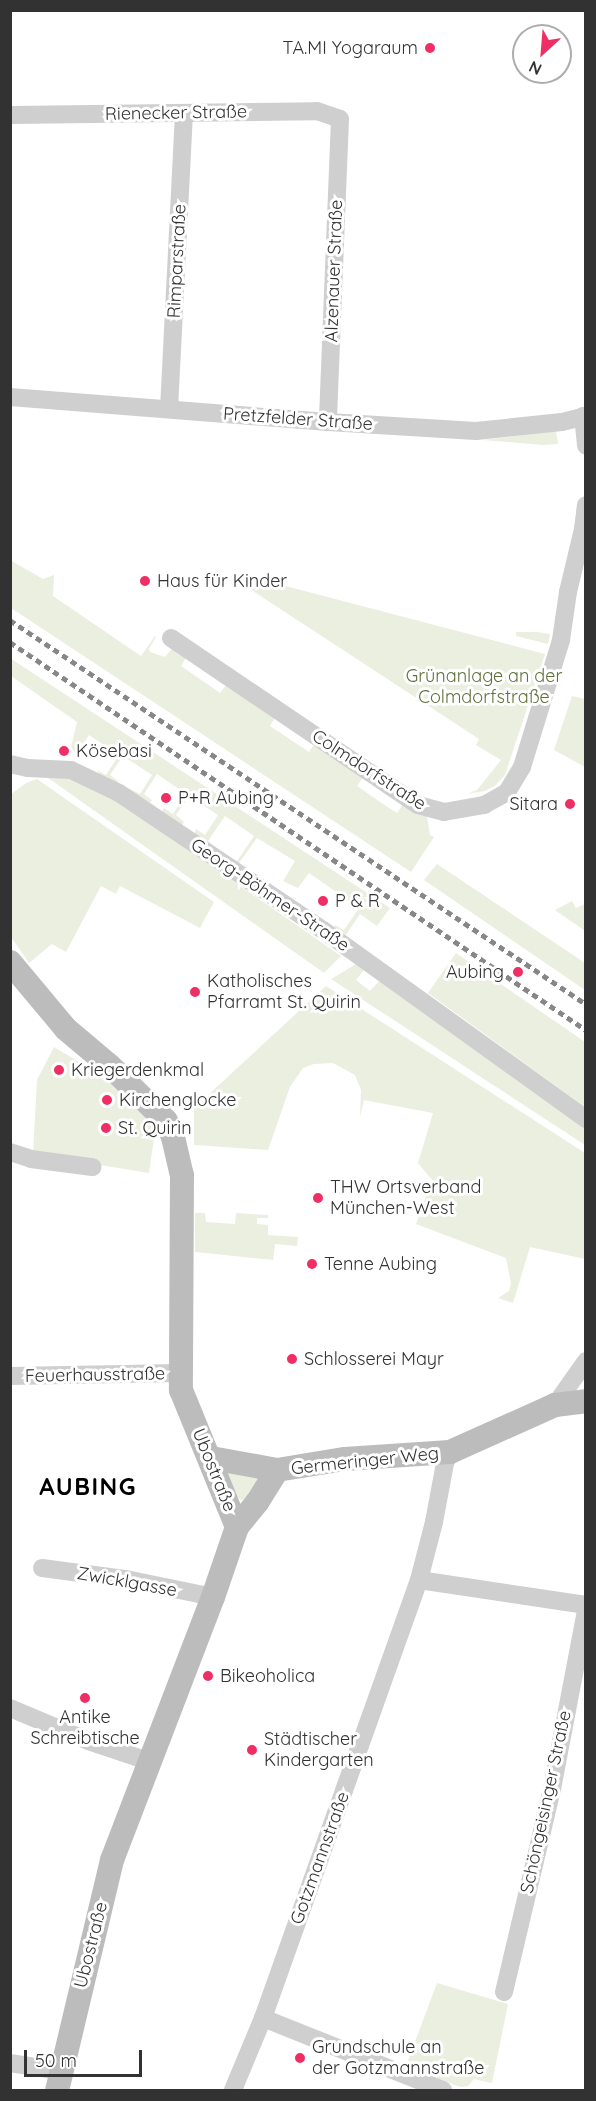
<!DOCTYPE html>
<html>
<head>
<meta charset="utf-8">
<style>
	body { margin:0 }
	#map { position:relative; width:596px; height:2101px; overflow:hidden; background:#fff; font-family:Quicksand,sans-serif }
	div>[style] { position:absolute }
	.green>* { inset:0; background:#ebefe0 }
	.street>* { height:18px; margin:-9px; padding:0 9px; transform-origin:9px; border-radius:9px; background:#cfcfcf }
	.secondary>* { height:24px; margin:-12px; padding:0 12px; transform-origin:12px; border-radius:12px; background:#bcbcbc }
	.rail>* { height:4.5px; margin-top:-2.25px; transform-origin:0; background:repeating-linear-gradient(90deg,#878787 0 6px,transparent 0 10.5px) }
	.dots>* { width:16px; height:16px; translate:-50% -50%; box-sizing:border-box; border:3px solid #fff; border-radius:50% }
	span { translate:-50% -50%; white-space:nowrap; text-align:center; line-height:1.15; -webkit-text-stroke:6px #fff; paint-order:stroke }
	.poi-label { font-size:18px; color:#323232 }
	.right { translate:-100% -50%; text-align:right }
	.left { translate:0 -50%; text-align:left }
	.street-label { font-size:18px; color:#323232 }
	.park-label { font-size:18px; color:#5f703c }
	.district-label { font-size:24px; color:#000; font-weight:700; letter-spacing:1.5px }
	.frame { position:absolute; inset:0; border:12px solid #323232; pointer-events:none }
	.north { position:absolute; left:512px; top:24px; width:60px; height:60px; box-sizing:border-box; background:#fff; border:2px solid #adadad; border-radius:50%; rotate:206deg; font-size:16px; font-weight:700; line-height:24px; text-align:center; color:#323232 }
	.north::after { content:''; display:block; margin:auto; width:21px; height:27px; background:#ee2e64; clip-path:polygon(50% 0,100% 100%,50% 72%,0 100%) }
	.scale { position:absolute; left:24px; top:2050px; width:118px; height:27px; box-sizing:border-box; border:3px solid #323232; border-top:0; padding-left:8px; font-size:18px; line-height:21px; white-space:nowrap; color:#323232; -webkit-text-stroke:4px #fff; paint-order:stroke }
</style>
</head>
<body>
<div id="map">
	<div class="green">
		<div style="clip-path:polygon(556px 431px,558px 444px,543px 445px,483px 440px)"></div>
		<div style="clip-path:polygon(10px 560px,43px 579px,54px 575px,53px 596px,141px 656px,155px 636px,156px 637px,149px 649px,150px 652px,165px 657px,172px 648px,187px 656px,181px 666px,220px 693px,227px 684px,276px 716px,270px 726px,309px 752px,315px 743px,364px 776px,357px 786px,386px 806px,397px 813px,403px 804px,427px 816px,430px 835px,434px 837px,411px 872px,11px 608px)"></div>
		<div style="clip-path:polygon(234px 575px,249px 579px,255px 578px,545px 654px,505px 775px,495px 786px,485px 791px,467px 794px,477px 790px,501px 760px,476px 745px,479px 739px,233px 578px)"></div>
		<div style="clip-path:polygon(516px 632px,537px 632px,550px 634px,548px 644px,516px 636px)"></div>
		<div style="clip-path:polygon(10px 658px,390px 908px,377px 926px,360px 914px,346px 935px,333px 929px,335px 925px,344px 930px,359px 908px,309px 873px,298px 888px,283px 881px,295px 861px,257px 838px,239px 863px,228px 857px,237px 861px,254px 836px,225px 816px,208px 841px,216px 848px,194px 834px,196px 829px,205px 835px,218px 815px,189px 796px,176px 815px,184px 822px,182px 825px,161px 813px,164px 808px,173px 814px,186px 794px,157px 774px,144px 794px,152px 800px,149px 804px,128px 791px,130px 789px,140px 794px,152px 775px,123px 756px,110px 775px,118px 781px,116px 785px,100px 776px,97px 770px,106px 775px,119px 755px,89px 735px,76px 755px,71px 747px,77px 722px,11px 676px)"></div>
		<div style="clip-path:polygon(572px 696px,585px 699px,585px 767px,554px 750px)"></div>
		<div style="clip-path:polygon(41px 773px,64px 774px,105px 792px,341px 956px,324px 973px)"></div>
		<div style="clip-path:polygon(37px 779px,214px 902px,200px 928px,120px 886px,116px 894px,101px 886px,66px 952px,52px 944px,29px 963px,11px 937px,10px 795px,26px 783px)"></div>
		<div style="clip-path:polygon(437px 864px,585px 963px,585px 990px,424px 880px)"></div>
		<div style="clip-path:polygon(572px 901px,576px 908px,585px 904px,585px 931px,555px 910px)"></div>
		<div style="clip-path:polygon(456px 953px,585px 1042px,585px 1107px,428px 993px)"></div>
		<div style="clip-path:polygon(356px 964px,364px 970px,356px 980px,370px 991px,379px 981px,585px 1128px,585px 1145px,331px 979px)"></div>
		<div style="clip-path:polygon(326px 986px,585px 1153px,585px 1259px,530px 1247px,513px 1303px,498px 1298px,509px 1291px,511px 1283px,506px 1258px,416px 1224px,432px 1180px,418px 1163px,433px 1113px,364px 1100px,360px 1117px,361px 1090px,355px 1075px,333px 1063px,314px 1064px,303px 1068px,290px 1087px,268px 1150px,194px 1145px,194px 1108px)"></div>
		<div style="clip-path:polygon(54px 1047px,111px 1081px,156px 1124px,149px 1173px,33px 1154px,37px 1080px)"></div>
		<div style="clip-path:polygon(195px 1213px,205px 1213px,206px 1222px,235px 1224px,236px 1213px,268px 1215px,268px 1218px,257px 1218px,257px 1224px,268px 1225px,268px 1235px,298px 1237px,297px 1246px,275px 1244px,273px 1260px,195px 1252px)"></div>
		<div style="clip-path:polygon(228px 1471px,260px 1476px,245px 1499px,241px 1500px,237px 1497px,228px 1478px)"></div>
		<div style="clip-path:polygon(437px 1983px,508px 2004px,492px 2083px,474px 2079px,468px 2086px,460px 2087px,406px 2066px)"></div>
	</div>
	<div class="street">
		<div style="left:10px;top:115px;width:307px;rotate:-0.7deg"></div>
		<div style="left:317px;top:111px;width:24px;rotate:19deg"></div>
		<div style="left:340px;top:119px;width:303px;rotate:92.3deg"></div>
		<div style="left:10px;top:397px;width:319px;rotate:4.5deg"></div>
		<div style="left:328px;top:422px;width:148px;rotate:3.5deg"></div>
		<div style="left:476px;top:431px;width:86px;rotate:-6deg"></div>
		<div style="left:562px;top:422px;width:25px;rotate:-14deg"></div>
		<div style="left:169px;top:409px;width:296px;rotate:-87.1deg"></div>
		<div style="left:583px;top:416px;width:30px;rotate:84deg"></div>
		<div style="left:171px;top:638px;width:298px;rotate:34.1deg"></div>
		<div style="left:418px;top:805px;width:27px;rotate:15deg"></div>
		<div style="left:444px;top:812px;width:41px;rotate:-9.9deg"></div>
		<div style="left:484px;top:805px;width:26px;rotate:-29deg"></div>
		<div style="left:507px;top:792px;width:29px;rotate:-59deg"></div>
		<div style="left:522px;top:767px;width:133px;rotate:-72.9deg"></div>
		<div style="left:561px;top:640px;width:49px;rotate:-81.7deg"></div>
		<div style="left:568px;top:592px;width:65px;rotate:-76.6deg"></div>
		<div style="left:583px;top:529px;width:24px;rotate:-83deg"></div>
		<div style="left:10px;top:764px;width:18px;rotate:13deg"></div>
		<div style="left:28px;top:768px;width:43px;rotate:2.7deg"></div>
		<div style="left:71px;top:770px;width:53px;rotate:25.6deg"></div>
		<div style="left:119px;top:793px;width:246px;rotate:33.9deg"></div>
		<div style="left:323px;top:930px;width:324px;rotate:35.7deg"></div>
		<div style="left:10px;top:1152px;width:22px;rotate:18deg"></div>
		<div style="left:31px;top:1159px;width:62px;rotate:7.5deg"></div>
		<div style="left:10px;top:1376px;width:169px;rotate:-1deg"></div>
		<div style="left:555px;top:1405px;width:54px;rotate:-54.8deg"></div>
		<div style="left:42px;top:1568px;width:85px;rotate:7.5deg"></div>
		<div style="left:126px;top:1579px;width:89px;rotate:11.7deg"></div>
		<div style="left:419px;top:1580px;width:169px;rotate:8.5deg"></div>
		<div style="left:10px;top:1708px;width:85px;rotate:22.9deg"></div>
		<div style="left:88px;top:1741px;width:63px;rotate:18.4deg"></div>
		<div style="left:504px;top:1992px;width:209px;rotate:-76.7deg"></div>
		<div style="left:552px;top:1789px;width:181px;rotate:-79.2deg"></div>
		<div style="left:263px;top:2018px;width:194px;rotate:21.8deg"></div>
		<div style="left:10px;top:2063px;width:52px;rotate:8.9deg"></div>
		<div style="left:233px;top:2090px;width:78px;rotate:-67.4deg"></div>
		<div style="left:263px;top:2018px;width:465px;rotate:-70.4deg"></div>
		<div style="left:419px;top:1580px;width:60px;rotate:-75.5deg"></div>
		<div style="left:434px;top:1522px;width:60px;rotate:-79.4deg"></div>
		<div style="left:445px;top:1463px;width:12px;rotate:-66deg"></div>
	</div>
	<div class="secondary">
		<div style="left:10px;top:962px;width:87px;rotate:50.1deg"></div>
		<div style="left:66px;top:1029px;width:57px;rotate:40.1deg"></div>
		<div style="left:110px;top:1066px;width:78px;rotate:44.5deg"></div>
		<div style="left:166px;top:1121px;width:17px;rotate:66deg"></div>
		<div style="left:173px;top:1137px;width:39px;rotate:77deg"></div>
		<div style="left:182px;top:1175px;width:215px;rotate:90.3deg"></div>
		<div style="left:181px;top:1390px;width:148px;rotate:67.8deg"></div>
		<div style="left:237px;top:1527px;width:74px;rotate:108.9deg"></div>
		<div style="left:213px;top:1597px;width:282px;rotate:111deg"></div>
		<div style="left:112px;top:1860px;width:236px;rotate:103.4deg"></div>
		<div style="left:211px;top:1458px;width:67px;rotate:10.3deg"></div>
		<div style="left:277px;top:1470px;width:69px;rotate:-9.2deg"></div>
		<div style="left:345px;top:1459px;width:105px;rotate:-3.8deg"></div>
		<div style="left:450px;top:1452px;width:115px;rotate:-24.1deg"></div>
		<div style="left:555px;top:1405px;width:31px;rotate:-7deg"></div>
		<div style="left:237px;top:1527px;width:33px;rotate:-51deg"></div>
		<div style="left:258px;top:1501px;width:36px;rotate:-58deg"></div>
	</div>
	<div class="rail">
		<div style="left:10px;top:620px;width:692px;rotate:33.69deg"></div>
		<div style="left:10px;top:642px;width:694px;rotate:33.96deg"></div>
	</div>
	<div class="dots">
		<div style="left:430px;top:48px;background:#ee2e64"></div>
		<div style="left:145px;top:581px;background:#ee2e64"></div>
		<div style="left:64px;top:751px;background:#ee2e64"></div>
		<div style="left:166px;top:798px;background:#ee2e64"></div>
		<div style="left:570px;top:804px;background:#ee2e64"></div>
		<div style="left:323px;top:901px;background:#ee2e64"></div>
		<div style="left:518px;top:972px;background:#ee2e64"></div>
		<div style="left:195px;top:992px;background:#ee2e64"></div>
		<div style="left:59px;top:1070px;background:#ee2e64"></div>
		<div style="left:107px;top:1100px;background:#ee2e64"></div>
		<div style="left:106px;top:1128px;background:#ee2e64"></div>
		<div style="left:318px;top:1198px;background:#ee2e64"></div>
		<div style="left:312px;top:1264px;background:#ee2e64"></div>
		<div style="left:292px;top:1359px;background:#ee2e64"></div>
		<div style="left:208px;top:1676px;background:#ee2e64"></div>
		<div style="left:85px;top:1698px;background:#ee2e64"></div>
		<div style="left:252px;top:1750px;background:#ee2e64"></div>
		<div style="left:300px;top:2058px;background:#ee2e64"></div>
	</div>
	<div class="poi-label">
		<span class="right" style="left:418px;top:48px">TA.MI Yogaraum</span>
		<span class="left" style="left:157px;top:581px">Haus für Kinder</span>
		<span class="left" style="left:76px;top:751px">Kösebasi</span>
		<span class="left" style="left:178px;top:798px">P+R Aubing</span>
		<span class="right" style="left:558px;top:804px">Sitara</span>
		<span class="left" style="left:335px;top:901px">P &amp; R</span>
		<span class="right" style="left:504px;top:972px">Aubing</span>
		<span class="left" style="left:207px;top:992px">Katholisches<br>Pfarramt St. Quirin</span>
		<span class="left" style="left:71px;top:1070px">Kriegerdenkmal</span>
		<span class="left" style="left:119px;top:1100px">Kirchenglocke</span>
		<span class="left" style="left:118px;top:1128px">St. Quirin</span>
		<span class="left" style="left:330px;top:1198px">THW Ortsverband<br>München-West</span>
		<span class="left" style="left:324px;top:1264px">Tenne Aubing</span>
		<span class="left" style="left:304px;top:1359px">Schlosserei Mayr</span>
		<span class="left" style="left:220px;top:1676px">Bikeoholica</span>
		<span style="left:85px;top:1728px">Antike<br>Schreibtische</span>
		<span class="left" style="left:264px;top:1750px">Städtischer<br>Kindergarten</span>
		<span class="left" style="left:312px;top:2058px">Grundschule an<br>der Gotzmannstraße</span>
	</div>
	<div class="street-label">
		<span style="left:176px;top:113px;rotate:-1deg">Rienecker Straße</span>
		<span style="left:177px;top:261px;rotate:-87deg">Rimparstraße</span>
		<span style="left:334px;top:271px;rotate:-88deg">Alzenauer Straße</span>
		<span style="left:298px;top:419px;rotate:4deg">Pretzfelder Straße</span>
		<span style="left:369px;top:770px;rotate:33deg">Colmdorfstraße</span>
		<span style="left:270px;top:895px;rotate:34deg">Georg-Böhmer-Straße</span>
		<span style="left:95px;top:1375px;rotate:-1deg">Feuerhausstraße</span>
		<span style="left:365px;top:1461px;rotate:-6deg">Germeringer Weg</span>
		<span style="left:214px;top:1470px;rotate:68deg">Ubostraße</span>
		<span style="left:127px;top:1582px;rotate:10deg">Zwicklgasse</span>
		<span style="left:546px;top:1802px;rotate:-78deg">Schöngeisinger Straße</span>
		<span style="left:320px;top:1858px;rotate:-70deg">Gotzmannstraße</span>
		<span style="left:91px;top:1945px;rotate:-76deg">Ubostraße</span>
	</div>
	<div class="park-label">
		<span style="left:484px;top:687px">Grünanlage an der<br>Colmdorfstraße</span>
	</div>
	<div class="district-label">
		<span style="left:88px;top:1487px">AUBING</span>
	</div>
	<div class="frame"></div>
	<div class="north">N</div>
	<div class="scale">50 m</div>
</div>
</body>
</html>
